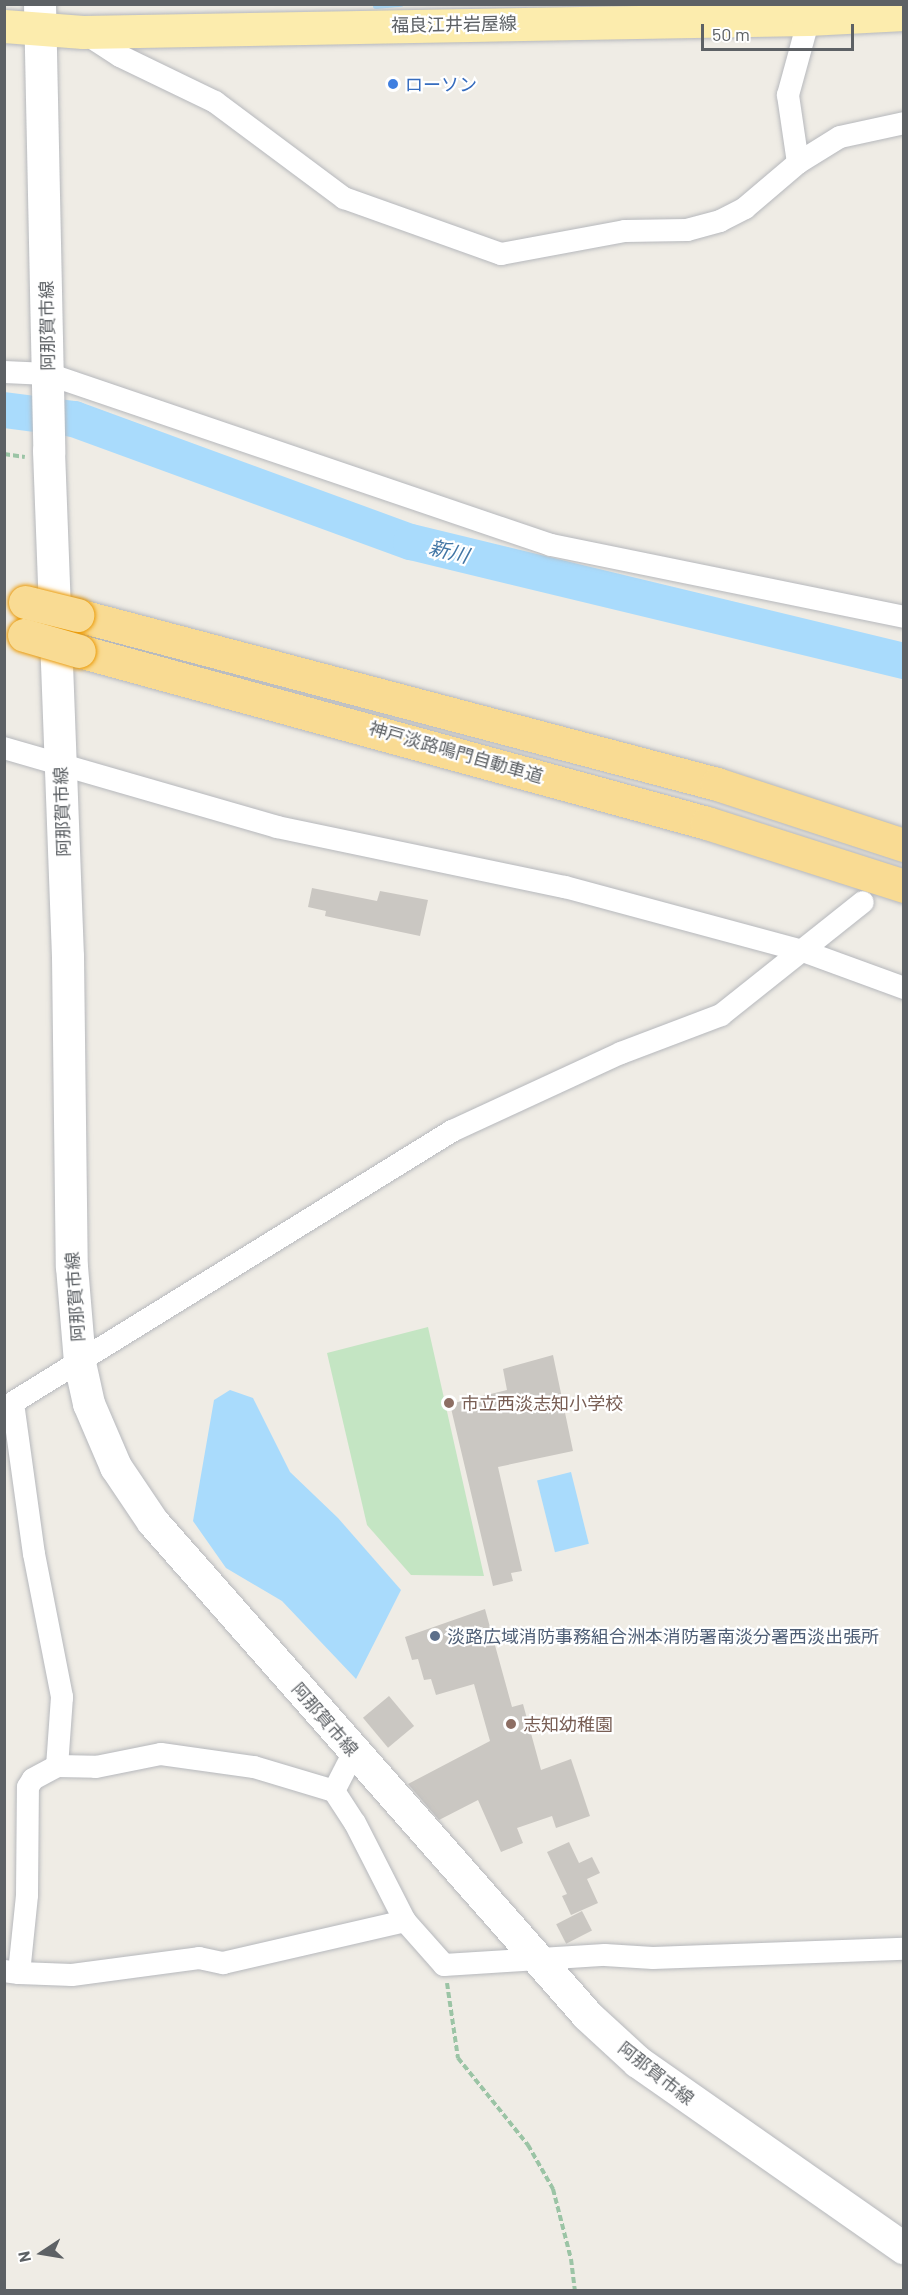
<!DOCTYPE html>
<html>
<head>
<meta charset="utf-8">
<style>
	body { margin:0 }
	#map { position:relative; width:908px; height:2295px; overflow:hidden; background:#efece5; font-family:Barlow,"Noto Sans JP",sans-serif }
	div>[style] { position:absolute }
	.green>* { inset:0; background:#c4e5c3 }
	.water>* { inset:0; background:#a9dbfc; transform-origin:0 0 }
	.stream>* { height:6px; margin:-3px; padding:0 3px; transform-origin:3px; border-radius:3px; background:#a9dbfc }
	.river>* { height:36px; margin:-18px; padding:0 18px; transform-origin:18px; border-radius:18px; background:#a9dbfc }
	.building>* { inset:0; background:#cac7c2; transform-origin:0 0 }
	.path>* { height:4px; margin-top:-2px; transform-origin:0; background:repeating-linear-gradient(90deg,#9bc4a5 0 6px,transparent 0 9px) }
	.roads { filter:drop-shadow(0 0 2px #b6b8bc) drop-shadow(0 0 2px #b6b8bc) }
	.minor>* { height:22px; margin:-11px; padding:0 11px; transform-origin:11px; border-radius:11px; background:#fff }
	.secondary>* { height:32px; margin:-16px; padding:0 16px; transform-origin:16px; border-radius:16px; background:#fff }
	.primary>* { height:33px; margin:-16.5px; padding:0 16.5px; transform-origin:16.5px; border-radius:16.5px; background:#fcecad }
	.motorway>* { height:33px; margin:-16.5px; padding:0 16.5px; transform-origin:16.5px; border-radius:16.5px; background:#f9db93 }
	.bridges { filter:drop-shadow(0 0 2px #eb9b09) drop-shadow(0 0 2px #eb9b09) }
	.motorway-bridge>* { height:33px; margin:-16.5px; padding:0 16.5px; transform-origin:16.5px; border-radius:16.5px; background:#f9db93 }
	.dots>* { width:16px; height:16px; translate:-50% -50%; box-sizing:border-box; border:3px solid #fff; border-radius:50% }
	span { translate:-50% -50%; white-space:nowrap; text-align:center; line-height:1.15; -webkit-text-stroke:4.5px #fff; paint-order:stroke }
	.street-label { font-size:18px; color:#5d6165 }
	.shop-label { font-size:18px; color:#366cbe }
	.left { translate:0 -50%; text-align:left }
	.education-label { font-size:18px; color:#785e54 }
	.service-label { font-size:18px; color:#4e5e75 }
	.water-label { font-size:20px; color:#4276a5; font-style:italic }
	.frame { position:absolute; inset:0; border:6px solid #5d6165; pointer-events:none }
	.north { position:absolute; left:12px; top:2223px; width:60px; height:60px; -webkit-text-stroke:4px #fff; paint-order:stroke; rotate:258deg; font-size:16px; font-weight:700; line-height:24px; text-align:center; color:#5d6165 }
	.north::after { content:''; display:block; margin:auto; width:21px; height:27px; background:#5d6165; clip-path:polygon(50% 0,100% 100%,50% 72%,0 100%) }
	.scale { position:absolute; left:701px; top:24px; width:153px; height:27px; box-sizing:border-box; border:3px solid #5d6165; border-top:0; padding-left:8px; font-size:18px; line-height:21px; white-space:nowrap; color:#5d6165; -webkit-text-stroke:4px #fff; paint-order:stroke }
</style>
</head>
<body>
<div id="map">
	<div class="green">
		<div style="clip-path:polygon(428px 1327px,484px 1576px,411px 1575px,367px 1525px,327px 1353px)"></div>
	</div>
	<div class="water">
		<div style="clip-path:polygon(230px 1390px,253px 1398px,290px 1472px,338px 1518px,401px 1590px,356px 1679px,282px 1601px,226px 1568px,193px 1521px,214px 1400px)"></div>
		<div style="left:571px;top:1472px;width:74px;height:35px;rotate:76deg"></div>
	</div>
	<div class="stream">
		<div style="left:376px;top:6px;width:25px;rotate:-5deg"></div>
	</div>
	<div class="river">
		<div style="left:4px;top:410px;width:71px;rotate:7.3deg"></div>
		<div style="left:74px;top:419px;width:359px;rotate:20.1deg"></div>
		<div style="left:411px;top:542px;width:507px;rotate:13.57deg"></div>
	</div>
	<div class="building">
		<div style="clip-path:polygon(312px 888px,377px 901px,380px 891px,428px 900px,420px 936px,325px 916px,326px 911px,308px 907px)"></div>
		<div style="clip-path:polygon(553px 1355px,573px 1451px,498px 1467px,522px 1571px,511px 1573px,513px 1581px,493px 1586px,450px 1404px,507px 1390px,503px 1369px)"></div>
		<div style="clip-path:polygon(485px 1609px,512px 1707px,523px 1704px,541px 1770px,571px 1759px,590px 1816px,556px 1828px,552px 1816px,517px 1828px,523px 1843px,501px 1852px,478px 1800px,439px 1820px,408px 1784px,490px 1741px,474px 1684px,436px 1695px,431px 1679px,424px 1680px,418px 1659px,412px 1660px,405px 1637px)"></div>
		<div style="left:389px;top:1696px;width:39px;height:34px;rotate:50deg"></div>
		<div style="clip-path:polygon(569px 1842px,579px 1863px,592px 1857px,600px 1873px,587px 1879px,598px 1903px,571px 1915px,562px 1896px,567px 1894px,547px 1852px)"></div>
		<div style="left:582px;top:1911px;width:22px;height:29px;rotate:63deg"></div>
	</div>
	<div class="path">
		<div style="left:4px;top:454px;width:21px;rotate:8deg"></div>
		<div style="left:447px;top:1983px;width:76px;rotate:81.7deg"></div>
		<div style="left:458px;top:2058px;width:112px;rotate:51.2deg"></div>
		<div style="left:528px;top:2145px;width:51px;rotate:60.4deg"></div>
		<div style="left:553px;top:2189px;width:72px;rotate:75.6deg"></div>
		<div style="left:571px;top:2259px;width:31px;rotate:83deg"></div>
	</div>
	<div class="roads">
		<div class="minor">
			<div style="left:83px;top:32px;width:44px;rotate:33deg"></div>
			<div style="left:120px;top:56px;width:106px;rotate:25.8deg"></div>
			<div style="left:215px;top:102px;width:161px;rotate:36.7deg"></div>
			<div style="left:344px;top:198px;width:167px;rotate:19.6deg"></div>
			<div style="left:501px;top:254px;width:126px;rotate:-10.5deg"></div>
			<div style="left:625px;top:231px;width:62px;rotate:-0.9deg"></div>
			<div style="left:687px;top:230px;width:34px;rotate:-15deg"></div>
			<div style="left:720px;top:221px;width:28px;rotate:-27deg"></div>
			<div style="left:745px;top:208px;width:70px;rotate:-40.3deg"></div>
			<div style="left:798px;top:163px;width:49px;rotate:-31.8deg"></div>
			<div style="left:840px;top:137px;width:66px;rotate:-12.3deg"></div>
			<div style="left:798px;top:163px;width:69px;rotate:-98.4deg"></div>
			<div style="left:788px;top:95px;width:91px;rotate:-74.7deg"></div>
			<div style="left:4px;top:372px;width:44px;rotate:2.6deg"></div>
			<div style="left:48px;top:374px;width:531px;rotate:18.78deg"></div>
			<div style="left:551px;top:545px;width:360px;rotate:11.5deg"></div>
			<div style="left:4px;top:748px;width:284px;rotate:16.1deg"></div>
			<div style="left:277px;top:827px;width:294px;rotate:11.8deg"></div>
			<div style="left:565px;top:887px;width:246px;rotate:15.1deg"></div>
			<div style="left:803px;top:951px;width:108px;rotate:20.1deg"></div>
			<div style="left:13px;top:1403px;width:152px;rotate:82.1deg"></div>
			<div style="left:34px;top:1554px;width:146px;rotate:78.9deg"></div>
			<div style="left:62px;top:1697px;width:69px;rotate:94.1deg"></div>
			<div style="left:4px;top:1408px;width:527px;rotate:-31.73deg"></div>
			<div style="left:452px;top:1131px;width:186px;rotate:-24.8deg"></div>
			<div style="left:621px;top:1053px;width:107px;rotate:-20.8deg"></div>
			<div style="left:721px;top:1015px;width:181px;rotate:-38.5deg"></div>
			<div style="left:334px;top:1791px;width:44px;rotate:-62.9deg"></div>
			<div style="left:4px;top:1971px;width:15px;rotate:8deg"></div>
			<div style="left:19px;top:1973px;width:78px;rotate:-84.1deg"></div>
			<div style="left:27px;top:1895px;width:108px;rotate:-89.5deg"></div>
			<div style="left:28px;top:1787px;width:9px;rotate:-58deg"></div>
			<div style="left:33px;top:1779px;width:27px;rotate:-28deg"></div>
			<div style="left:57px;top:1766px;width:39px;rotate:1deg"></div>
			<div style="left:96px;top:1767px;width:66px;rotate:-11.3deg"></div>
			<div style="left:161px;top:1754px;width:94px;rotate:8deg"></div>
			<div style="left:254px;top:1767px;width:84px;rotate:16.7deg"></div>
			<div style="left:334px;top:1791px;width:38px;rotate:57deg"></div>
			<div style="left:355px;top:1823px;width:110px;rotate:63deg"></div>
			<div style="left:405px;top:1921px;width:59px;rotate:48.4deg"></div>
			<div style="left:444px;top:1965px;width:161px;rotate:-3.6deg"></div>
			<div style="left:605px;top:1955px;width:48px;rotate:3.6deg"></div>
			<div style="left:653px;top:1958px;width:251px;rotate:-2.1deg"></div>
			<div style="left:19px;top:1973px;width:53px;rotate:2.2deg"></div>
			<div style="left:72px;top:1975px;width:128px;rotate:-7.6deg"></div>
			<div style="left:199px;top:1958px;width:25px;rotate:12deg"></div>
			<div style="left:223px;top:1963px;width:187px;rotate:-13deg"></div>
		</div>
		<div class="secondary">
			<div style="left:40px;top:4px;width:447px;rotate:88.8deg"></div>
			<div style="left:49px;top:451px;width:506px;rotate:87.85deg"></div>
			<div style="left:68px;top:957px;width:310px;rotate:89.3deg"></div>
			<div style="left:72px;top:1267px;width:96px;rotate:85.2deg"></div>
			<div style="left:80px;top:1363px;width:42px;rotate:77.6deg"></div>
			<div style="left:89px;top:1404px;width:69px;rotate:66.8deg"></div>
			<div style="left:116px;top:1467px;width:66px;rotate:56.1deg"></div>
			<div style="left:153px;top:1522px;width:658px;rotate:48.63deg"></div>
			<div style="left:588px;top:2016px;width:68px;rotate:42.6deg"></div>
			<div style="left:638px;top:2062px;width:325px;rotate:35deg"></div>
		</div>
		<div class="primary">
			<div style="left:4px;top:26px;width:79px;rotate:4.3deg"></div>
			<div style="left:83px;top:32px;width:725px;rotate:-1.03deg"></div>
			<div style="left:808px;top:19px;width:96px;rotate:-3deg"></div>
		</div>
		<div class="motorway">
			<div style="left:77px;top:615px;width:662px;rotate:14.79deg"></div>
			<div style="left:717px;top:784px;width:197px;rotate:18.1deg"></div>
			<div style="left:79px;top:651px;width:651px;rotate:15.32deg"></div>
			<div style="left:707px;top:823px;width:207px;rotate:17.7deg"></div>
		</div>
	</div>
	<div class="bridges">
		<div class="motorway-bridge">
			<div style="left:25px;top:602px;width:54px;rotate:14deg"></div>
			<div style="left:24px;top:635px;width:57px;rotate:16.2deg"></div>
		</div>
	</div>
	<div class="dots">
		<div style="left:393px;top:84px;background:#3f7fe0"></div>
		<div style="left:449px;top:1403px;background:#8d6e63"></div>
		<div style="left:435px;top:1636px;background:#5c6f8a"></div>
		<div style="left:511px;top:1724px;background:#8d6e63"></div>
	</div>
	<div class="street-label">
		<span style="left:454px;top:24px;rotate:-1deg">福良江井岩屋線</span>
		<span style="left:47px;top:326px;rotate:-91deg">阿那賀市線</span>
		<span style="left:456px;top:752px;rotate:16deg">神戸淡路鳴門自動車道</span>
		<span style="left:62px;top:812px;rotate:-92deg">阿那賀市線</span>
		<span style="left:75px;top:1297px;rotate:-94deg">阿那賀市線</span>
		<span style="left:325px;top:1719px;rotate:49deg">阿那賀市線</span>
		<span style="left:656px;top:2073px;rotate:38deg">阿那賀市線</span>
	</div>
	<div class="shop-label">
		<span class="left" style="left:405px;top:84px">ローソン</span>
	</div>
	<div class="education-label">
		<span class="left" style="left:461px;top:1403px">市立西淡志知小学校</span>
		<span class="left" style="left:523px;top:1724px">志知幼稚園</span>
	</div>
	<div class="service-label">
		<span class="left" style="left:447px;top:1636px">淡路広域消防事務組合洲本消防署南淡分署西淡出張所</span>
	</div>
	<div class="water-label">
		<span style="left:449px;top:551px;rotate:14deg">新川</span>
	</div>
	<div class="frame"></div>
	<div class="north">N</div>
	<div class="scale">50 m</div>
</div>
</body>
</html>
